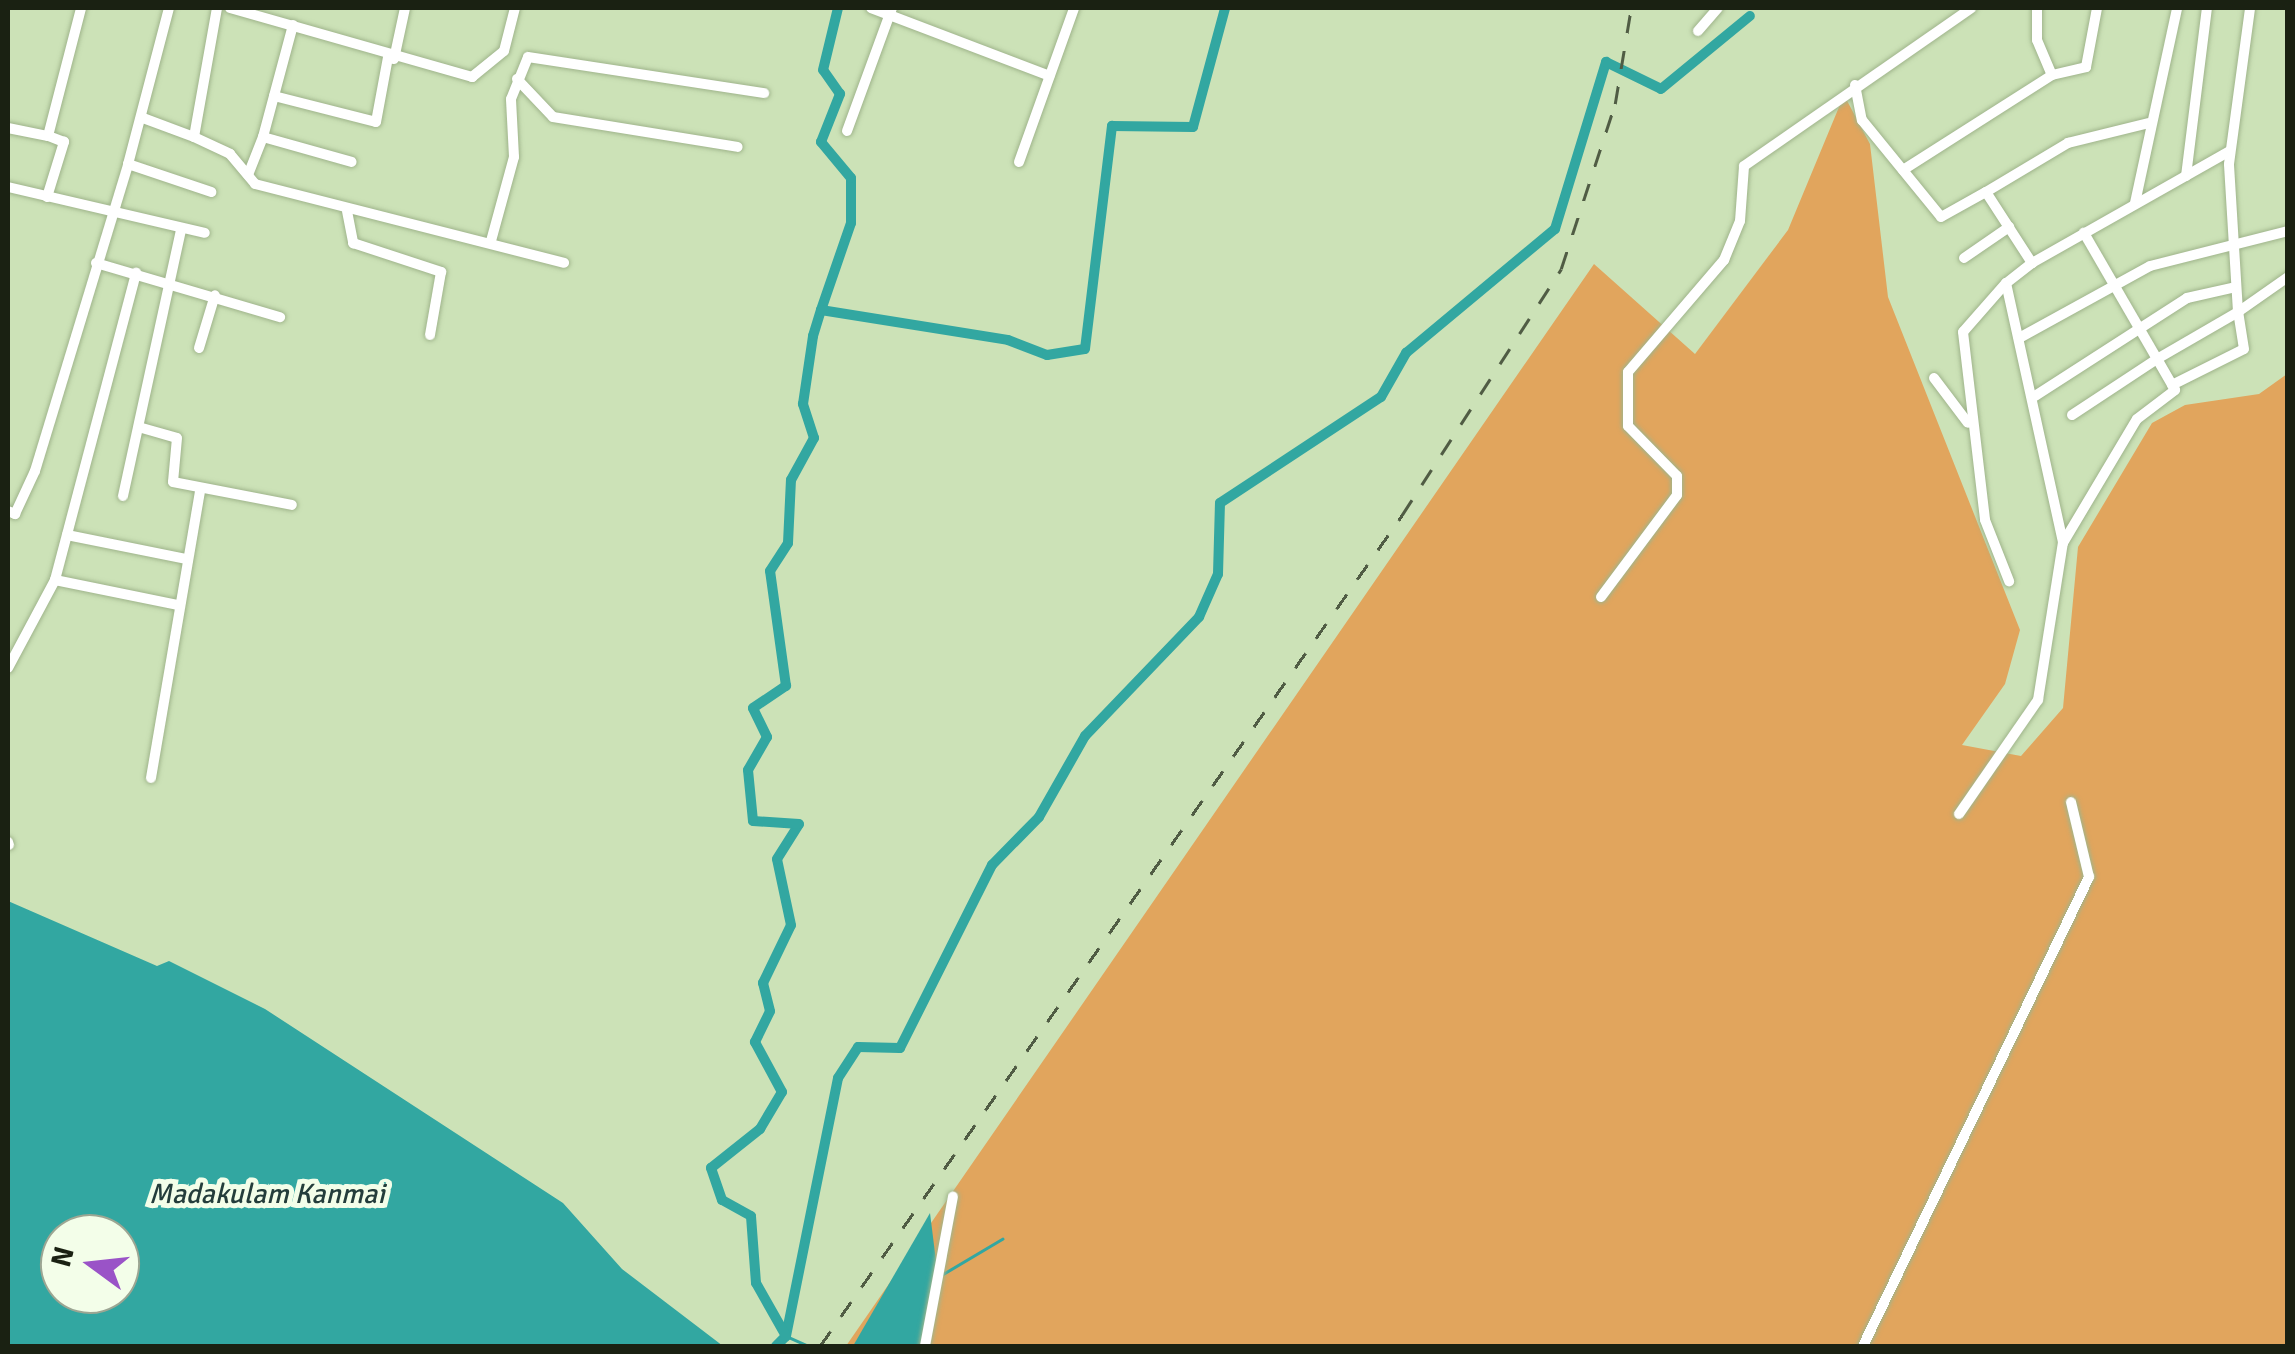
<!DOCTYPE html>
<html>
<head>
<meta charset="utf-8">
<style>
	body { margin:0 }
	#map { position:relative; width:2295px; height:1354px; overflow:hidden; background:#cce2b7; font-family:Signika,sans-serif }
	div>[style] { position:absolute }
	.green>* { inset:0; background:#e1a55d }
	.water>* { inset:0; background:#32a7a1 }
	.stream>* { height:2.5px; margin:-1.25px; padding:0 1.25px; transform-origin:1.25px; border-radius:1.25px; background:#32a7a1 }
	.canal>* { height:10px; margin:-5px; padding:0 5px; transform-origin:5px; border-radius:5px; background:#32a7a1 }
	.roads { filter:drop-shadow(0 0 2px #9fb48b) drop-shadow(0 0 2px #9fb48b) }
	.minor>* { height:10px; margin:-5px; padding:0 5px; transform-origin:5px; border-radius:5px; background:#fff }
	.rail>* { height:2.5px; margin-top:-1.25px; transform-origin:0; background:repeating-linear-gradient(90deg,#505c44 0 18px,transparent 0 36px) }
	span { translate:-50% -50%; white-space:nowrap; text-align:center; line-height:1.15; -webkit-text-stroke:10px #f3fee9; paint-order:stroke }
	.water-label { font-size:28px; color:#243d3b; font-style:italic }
	.frame { position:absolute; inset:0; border:10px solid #1a2112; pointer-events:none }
	.north { position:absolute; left:40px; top:1214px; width:100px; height:100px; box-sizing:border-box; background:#f3fee9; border:2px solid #9ca693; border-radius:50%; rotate:285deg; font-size:28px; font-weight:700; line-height:40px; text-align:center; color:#1a2112 }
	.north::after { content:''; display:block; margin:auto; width:35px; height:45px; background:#9a53c7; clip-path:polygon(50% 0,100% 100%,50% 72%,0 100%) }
</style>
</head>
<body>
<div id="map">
	<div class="green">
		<div style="clip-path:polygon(1844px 95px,1870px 144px,1888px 297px,2020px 630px,2005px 684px,1962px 745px,2021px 756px,2063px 708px,2078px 547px,2152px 423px,2185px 405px,2259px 394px,2287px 374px,2287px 1346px,846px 1346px,1594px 264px,1695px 354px,1788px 230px)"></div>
	</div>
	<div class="water">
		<div style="clip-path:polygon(evenodd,8px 901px,157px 966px,169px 961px,265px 1009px,563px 1203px,622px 1269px,723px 1346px,8px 1346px,8px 901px,60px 1234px,120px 1234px,120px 1294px,60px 1294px,60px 1234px)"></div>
		<div style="clip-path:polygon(930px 1213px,938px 1277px,923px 1346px,853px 1346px)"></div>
	</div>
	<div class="stream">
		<div style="left:943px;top:1274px;width:69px;rotate:-30.7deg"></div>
		<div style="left:786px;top:1336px;width:24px;rotate:24deg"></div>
	</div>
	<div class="canal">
		<div style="left:821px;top:310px;width:92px;rotate:-71deg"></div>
		<div style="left:851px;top:223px;width:45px;rotate:-90deg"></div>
		<div style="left:851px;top:178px;width:47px;rotate:-129.8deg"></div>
		<div style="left:821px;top:142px;width:52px;rotate:-68.4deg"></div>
		<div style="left:840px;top:94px;width:29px;rotate:-125deg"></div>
		<div style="left:823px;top:70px;width:64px;rotate:-76.4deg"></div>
		<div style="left:786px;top:1336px;width:263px;rotate:-78.6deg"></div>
		<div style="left:838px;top:1078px;width:37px;rotate:-57deg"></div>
		<div style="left:858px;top:1047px;width:42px;rotate:1.4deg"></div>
		<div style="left:900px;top:1048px;width:205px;rotate:-63.3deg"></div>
		<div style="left:992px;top:865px;width:67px;rotate:-45.6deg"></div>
		<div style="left:1039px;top:817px;width:93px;rotate:-60.4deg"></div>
		<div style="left:1085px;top:736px;width:165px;rotate:-46.2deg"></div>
		<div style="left:1199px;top:617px;width:47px;rotate:-66.2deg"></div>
		<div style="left:1218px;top:574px;width:71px;rotate:-88.4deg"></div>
		<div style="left:1220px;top:503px;width:193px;rotate:-33.4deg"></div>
		<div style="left:1381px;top:397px;width:51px;rotate:-60.4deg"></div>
		<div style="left:1406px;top:353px;width:194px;rotate:-39.8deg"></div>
		<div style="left:1555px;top:229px;width:175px;rotate:-73deg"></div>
		<div style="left:1606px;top:62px;width:61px;rotate:26.1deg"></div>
		<div style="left:1661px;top:89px;width:115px;rotate:-39.4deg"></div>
		<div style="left:776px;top:1346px;width:14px;rotate:-45deg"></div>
		<div style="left:786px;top:1336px;width:61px;rotate:-119.5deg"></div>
		<div style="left:756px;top:1283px;width:67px;rotate:-94.3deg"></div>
		<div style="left:751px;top:1216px;width:33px;rotate:-151deg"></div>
		<div style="left:722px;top:1200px;width:34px;rotate:-109deg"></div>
		<div style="left:711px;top:1168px;width:63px;rotate:-38.5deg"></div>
		<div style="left:760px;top:1129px;width:43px;rotate:-59.3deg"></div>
		<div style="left:782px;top:1092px;width:57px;rotate:-118.4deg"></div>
		<div style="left:755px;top:1042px;width:34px;rotate:-64deg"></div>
		<div style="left:770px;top:1011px;width:29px;rotate:-104deg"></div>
		<div style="left:763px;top:983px;width:64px;rotate:-64.2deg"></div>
		<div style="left:791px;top:925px;width:67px;rotate:-102deg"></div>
		<div style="left:777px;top:859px;width:41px;rotate:-57.8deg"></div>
		<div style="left:799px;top:824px;width:46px;rotate:-176.3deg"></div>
		<div style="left:753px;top:821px;width:51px;rotate:-95.6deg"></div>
		<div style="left:748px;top:770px;width:38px;rotate:-60deg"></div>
		<div style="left:767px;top:737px;width:32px;rotate:-116deg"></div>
		<div style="left:753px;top:708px;width:40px;rotate:-34deg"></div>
		<div style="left:786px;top:686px;width:116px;rotate:-97.9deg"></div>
		<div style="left:770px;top:571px;width:33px;rotate:-57deg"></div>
		<div style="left:788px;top:543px;width:63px;rotate:-87.3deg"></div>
		<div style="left:791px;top:480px;width:48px;rotate:-61.3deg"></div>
		<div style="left:814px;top:438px;width:36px;rotate:-108deg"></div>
		<div style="left:803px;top:404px;width:69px;rotate:-81.6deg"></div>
		<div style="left:813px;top:336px;width:27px;rotate:-73deg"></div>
		<div style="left:821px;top:310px;width:189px;rotate:9.1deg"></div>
		<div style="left:1008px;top:340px;width:42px;rotate:21deg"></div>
		<div style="left:1047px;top:355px;width:38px;rotate:-9deg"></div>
		<div style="left:1085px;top:349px;width:225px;rotate:-83.1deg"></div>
		<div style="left:1112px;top:126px;width:81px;rotate:0.7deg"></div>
		<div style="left:1193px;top:127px;width:123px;rotate:-74.9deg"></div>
	</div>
	<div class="roads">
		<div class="minor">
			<div style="left:169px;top:8px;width:161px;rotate:104.7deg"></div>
			<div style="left:128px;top:164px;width:88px;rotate:18.6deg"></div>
			<div style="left:217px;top:8px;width:131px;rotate:100.1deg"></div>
			<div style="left:194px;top:137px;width:40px;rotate:25deg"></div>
			<div style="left:230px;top:154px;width:39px;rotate:50deg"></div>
			<div style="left:255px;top:184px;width:319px;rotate:14.3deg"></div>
			<div style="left:230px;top:8px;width:252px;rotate:15.9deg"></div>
			<div style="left:472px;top:77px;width:41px;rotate:-39.1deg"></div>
			<div style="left:504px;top:51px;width:44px;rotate:-75.7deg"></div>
			<div style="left:871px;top:8px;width:191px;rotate:20.8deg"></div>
			<div style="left:2037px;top:8px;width:32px;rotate:90deg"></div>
			<div style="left:2037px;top:40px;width:38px;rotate:67deg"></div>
			<div style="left:2052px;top:75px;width:35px;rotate:-13deg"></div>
			<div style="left:2086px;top:67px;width:60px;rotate:-79.4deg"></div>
			<div style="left:293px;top:25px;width:116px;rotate:105deg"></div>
			<div style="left:263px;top:137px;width:92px;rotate:15.7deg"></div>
			<div style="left:1698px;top:31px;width:30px;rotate:-49deg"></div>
			<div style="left:394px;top:59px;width:52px;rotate:-77.8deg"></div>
			<div style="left:517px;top:79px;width:52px;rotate:46.5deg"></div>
			<div style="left:553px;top:117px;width:187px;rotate:9.2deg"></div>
			<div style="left:1855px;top:85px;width:36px;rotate:79deg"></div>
			<div style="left:1862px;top:120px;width:125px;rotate:50.8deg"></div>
			<div style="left:1941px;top:217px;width:51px;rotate:-29.1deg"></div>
			<div style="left:1986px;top:192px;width:85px;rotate:57.1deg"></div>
			<div style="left:2032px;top:263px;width:33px;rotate:142deg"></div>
			<div style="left:2006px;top:283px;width:266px;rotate:77.6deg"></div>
			<div style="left:2063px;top:543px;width:144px;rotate:-59.2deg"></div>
			<div style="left:2137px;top:419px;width:48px;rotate:-37.3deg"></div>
			<div style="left:2175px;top:390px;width:36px;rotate:-120deg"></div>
			<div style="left:2157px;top:359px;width:94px;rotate:-30.1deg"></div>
			<div style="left:2238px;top:312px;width:148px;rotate:-93.5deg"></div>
			<div style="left:2229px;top:164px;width:157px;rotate:-82.3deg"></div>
			<div style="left:274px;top:96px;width:105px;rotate:14.3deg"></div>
			<div style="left:376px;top:122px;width:66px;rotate:-79.5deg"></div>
			<div style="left:143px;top:118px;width:54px;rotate:20.4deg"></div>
			<div style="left:8px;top:128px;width:41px;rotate:11.3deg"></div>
			<div style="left:48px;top:136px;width:132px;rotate:-75.5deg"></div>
			<div style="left:847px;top:131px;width:131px;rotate:-69.9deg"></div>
			<div style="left:1019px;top:162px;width:164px;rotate:-70.3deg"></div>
			<div style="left:1903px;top:170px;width:177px;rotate:-32.5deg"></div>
			<div style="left:248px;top:175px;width:41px;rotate:-68.5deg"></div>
			<div style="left:2186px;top:176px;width:169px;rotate:-82.9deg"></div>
			<div style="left:8px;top:187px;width:202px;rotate:13.1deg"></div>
			<div style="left:1986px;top:192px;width:96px;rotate:-30.9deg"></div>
			<div style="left:2068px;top:143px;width:83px;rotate:-13.9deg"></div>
			<div style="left:47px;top:197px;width:58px;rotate:-72.8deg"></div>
			<div style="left:64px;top:142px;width:17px;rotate:-159deg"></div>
			<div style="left:2135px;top:203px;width:199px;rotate:-77.8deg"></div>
			<div style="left:347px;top:211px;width:33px;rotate:79deg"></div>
			<div style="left:353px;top:243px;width:93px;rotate:18.2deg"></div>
			<div style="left:441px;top:272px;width:64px;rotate:99.9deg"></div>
			<div style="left:491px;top:241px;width:87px;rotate:-74.7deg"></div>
			<div style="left:514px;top:157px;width:58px;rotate:-93deg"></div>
			<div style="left:511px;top:99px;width:45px;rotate:-68deg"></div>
			<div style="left:528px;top:57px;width:239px;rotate:8.7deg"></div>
			<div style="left:1964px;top:258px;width:55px;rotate:-34.6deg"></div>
			<div style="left:96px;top:263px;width:192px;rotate:16.4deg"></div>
			<div style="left:2032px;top:263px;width:227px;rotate:-29.5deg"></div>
			<div style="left:2006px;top:283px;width:65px;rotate:131.3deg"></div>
			<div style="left:1963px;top:332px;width:189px;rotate:83.3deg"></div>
			<div style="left:1985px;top:520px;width:66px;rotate:68.5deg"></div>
			<div style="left:2021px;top:337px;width:147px;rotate:-28.8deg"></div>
			<div style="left:2150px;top:266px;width:142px;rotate:-14.2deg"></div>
			<div style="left:199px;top:348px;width:55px;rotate:-73.2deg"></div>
			<div style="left:1934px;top:378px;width:56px;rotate:52.9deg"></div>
			<div style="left:2172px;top:385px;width:80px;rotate:-26.6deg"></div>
			<div style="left:2244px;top:349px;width:37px;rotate:-99deg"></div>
			<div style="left:2238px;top:312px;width:61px;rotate:-35deg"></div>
			<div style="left:2035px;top:396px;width:181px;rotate:-32.8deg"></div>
			<div style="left:2187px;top:298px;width:45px;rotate:-12.8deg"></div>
			<div style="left:2072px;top:415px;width:102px;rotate:-33.4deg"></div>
			<div style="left:2157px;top:359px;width:146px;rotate:-120.1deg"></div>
			<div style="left:142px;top:428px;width:36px;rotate:16deg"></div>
			<div style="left:177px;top:438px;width:44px;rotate:95.2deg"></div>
			<div style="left:173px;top:482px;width:121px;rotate:10.9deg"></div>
			<div style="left:123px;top:496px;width:271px;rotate:-77.7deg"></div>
			<div style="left:8px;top:511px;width:8px;rotate:23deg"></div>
			<div style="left:15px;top:514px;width:47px;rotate:-65.1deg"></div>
			<div style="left:35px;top:471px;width:321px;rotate:-73.1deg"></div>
			<div style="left:67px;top:535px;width:121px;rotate:11.4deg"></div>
			<div style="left:55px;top:580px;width:126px;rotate:11.5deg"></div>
			<div style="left:1601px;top:597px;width:127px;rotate:-53.3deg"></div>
			<div style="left:1677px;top:495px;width:19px;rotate:-90deg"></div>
			<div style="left:1677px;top:476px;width:70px;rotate:-134.4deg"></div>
			<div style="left:1628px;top:426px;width:54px;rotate:-90deg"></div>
			<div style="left:1628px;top:372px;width:148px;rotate:-49.4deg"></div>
			<div style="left:1724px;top:260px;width:42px;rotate:-67.7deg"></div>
			<div style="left:1740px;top:221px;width:55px;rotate:-85.8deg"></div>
			<div style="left:1744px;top:166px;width:277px;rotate:-34.8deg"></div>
			<div style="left:8px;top:668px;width:100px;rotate:-61.9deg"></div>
			<div style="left:55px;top:580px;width:318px;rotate:-75.2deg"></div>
			<div style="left:151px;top:778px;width:292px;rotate:-80.3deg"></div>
			<div style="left:1959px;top:814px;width:139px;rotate:-55.3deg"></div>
			<div style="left:2038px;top:700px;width:159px;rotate:-81deg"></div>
			<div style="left:8px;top:842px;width:3px;rotate:72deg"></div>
			<div style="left:925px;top:1346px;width:152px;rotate:-79.4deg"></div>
			<div style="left:1863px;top:1346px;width:521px;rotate:-64.27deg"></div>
			<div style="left:2089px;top:877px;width:77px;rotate:-103.5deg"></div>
		</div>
	</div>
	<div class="rail">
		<div style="left:820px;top:1346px;width:1015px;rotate:-54.99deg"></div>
		<div style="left:1402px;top:515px;width:293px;rotate:-57.1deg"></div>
		<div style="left:1561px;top:269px;width:174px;rotate:-71.9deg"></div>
		<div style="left:1615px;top:104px;width:97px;rotate:-80.5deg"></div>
	</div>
	<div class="water-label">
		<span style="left:267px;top:1194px">Madakulam Kanmai</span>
	</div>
	<div class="frame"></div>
	<div class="north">N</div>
</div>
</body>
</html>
